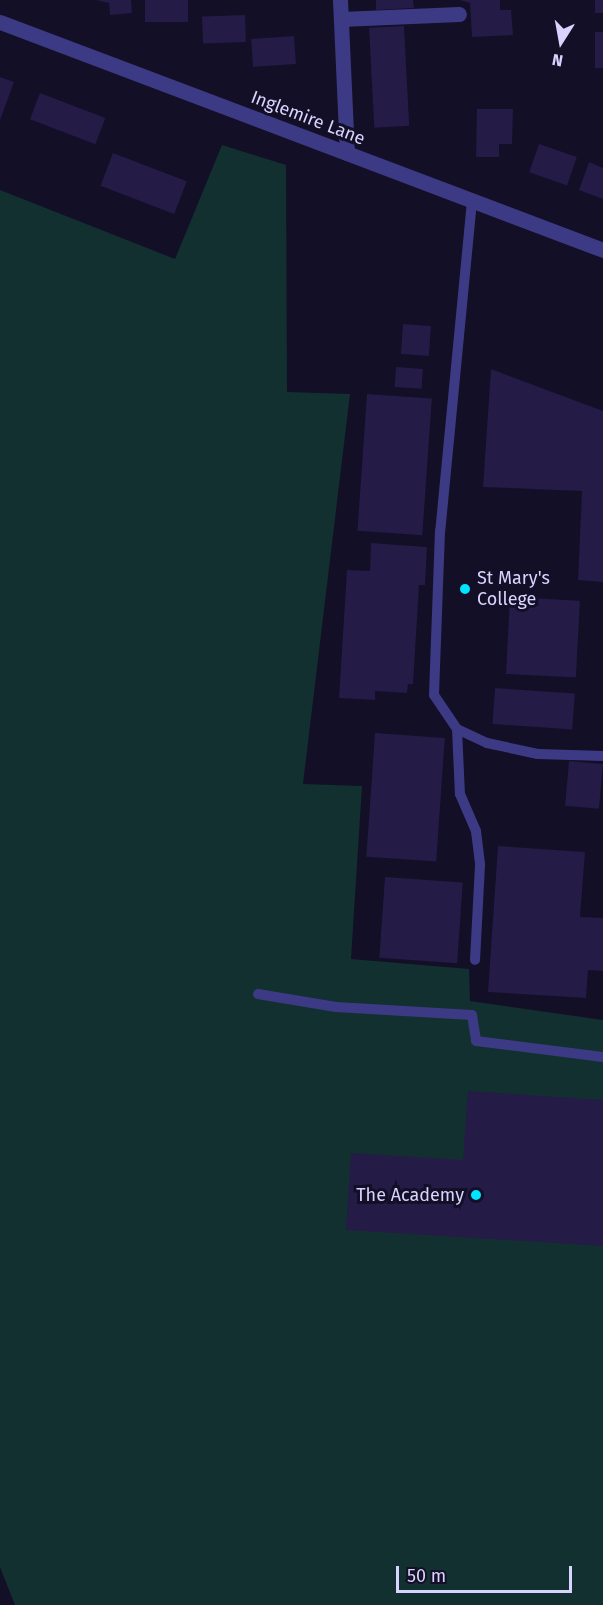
<!DOCTYPE html>
<html>
<head>
<meta charset="utf-8">
<style>
	body { margin:0 }
	#map { position:relative; width:603px; height:1605px; overflow:hidden; background:#130f26; font-family:"Fira Sans",sans-serif }
	div>[style] { position:absolute }
	.green>* { inset:0; background:#12302f }
	.building>* { inset:0; background:#241b47; transform-origin:0 0 }
	.service>* { height:10px; margin:-5px; padding:0 5px; transform-origin:5px; border-radius:5px; background:#3d3a85 }
	.minor>* { height:15px; margin:-7.5px; padding:0 7.5px; transform-origin:7.5px; border-radius:7.5px; background:#3d3a85 }
	.tertiary>* { height:15px; margin:-7.5px; padding:0 7.5px; transform-origin:7.5px; border-radius:7.5px; background:#3d3a85 }
	.dots>* { width:16px; height:16px; translate:-50% -50%; box-sizing:border-box; border:3px solid #130f26; border-radius:50% }
	span { translate:-50% -50%; white-space:nowrap; text-align:center; line-height:1.15; -webkit-text-stroke:6px #130f26; paint-order:stroke }
	.street-label { font-size:18px; color:#d9d4ff }
	.poi-label { font-size:18px; color:#d9d4ff }
	.left { translate:0 -50%; text-align:left }
	.right { translate:-100% -50%; text-align:right }
	.north { position:absolute; left:531px; top:12px; width:60px; height:60px; -webkit-text-stroke:4px #130f26; paint-order:stroke; rotate:191deg; font-size:16px; font-weight:700; line-height:24px; text-align:center; color:#d9d4ff }
	.north::after { content:''; display:block; margin:auto; width:21px; height:27px; background:#d9d4ff; clip-path:polygon(50% 0,100% 100%,50% 72%,0 100%) }
	.scale { position:absolute; left:396px; top:1566px; width:176px; height:27px; box-sizing:border-box; border:3px solid #d9d4ff; border-top:0; padding-left:8px; font-size:18px; line-height:21px; white-space:nowrap; color:#d9d4ff; -webkit-text-stroke:4px #130f26; paint-order:stroke }
</style>
</head>
<body>
<div id="map">
	<div class="green">
		<div style="clip-path:polygon(222px 145px,286px 165px,287px 392px,350px 394px,303px 784px,362px 786px,351px 959px,469px 969px,470px 1001px,603px 1020px,603px 1605px,15px 1605px,0 1567px,0 190px,175px 259px)"></div>
	</div>
	<div class="building">
		<div style="clip-path:polygon(96px 0,131px 0,132px 13px,110px 15px,109px 3px)"></div>
		<div style="left:145px;top:0;width:43px;height:22px"></div>
		<div style="clip-path:polygon(376px 0,413px 0,414px 8px,376px 10px)"></div>
		<div style="clip-path:polygon(460px 0,500px 0,500px 10px,511px 10px,513px 35px,472px 37px,470px 3px)"></div>
		<div style="left:595px;top:0;width:8px;height:13px"></div>
		<div style="left:245px;top:15px;width:27px;height:43px;rotate:88deg"></div>
		<div style="left:404px;top:26px;width:100px;height:35px;rotate:87deg"></div>
		<div style="left:595px;top:32px;width:8px;height:36px"></div>
		<div style="left:294px;top:36px;width:28px;height:43px;rotate:86deg"></div>
		<div style="clip-path:polygon(0 77px,14px 82px,0 120px)"></div>
		<div style="left:40px;top:93px;width:70px;height:28px;rotate:21deg"></div>
		<div style="clip-path:polygon(477px 109px,513px 109px,512px 144px,499px 144px,499px 157px,476px 157px)"></div>
		<div style="left:539px;top:144px;width:40px;height:30px;rotate:19deg"></div>
		<div style="left:113px;top:153px;width:79px;height:35px;rotate:21deg"></div>
		<div style="clip-path:polygon(589px 162px,603px 168px,603px 199px,579px 190px)"></div>
		<div style="left:403px;top:324px;width:28px;height:30px;rotate:4deg"></div>
		<div style="left:396px;top:367px;width:27px;height:20px;rotate:4deg"></div>
		<div style="clip-path:polygon(491px 369px,603px 411px,603px 582px,578px 580px,582px 491px,483px 487px)"></div>
		<div style="left:367px;top:394px;width:65px;height:137px;rotate:4deg"></div>
		<div style="clip-path:polygon(371px 543px,427px 547px,425px 585px,419px 585px,413px 684px,408px 684px,407px 693px,375px 691px,375px 700px,339px 698px,347px 570px,370px 571px)"></div>
		<div style="left:510px;top:597px;width:70px;height:77px;rotate:3deg"></div>
		<div style="left:495px;top:688px;width:80px;height:36px;rotate:4deg"></div>
		<div style="left:375px;top:733px;width:70px;height:124px;rotate:4deg"></div>
		<div style="left:569px;top:761px;width:34px;height:45px;rotate:5deg"></div>
		<div style="clip-path:polygon(498px 846px,585px 852px,580px 917px,603px 918px,603px 971px,588px 970px,586px 998px,488px 992px)"></div>
		<div style="left:385px;top:877px;width:78px;height:81px;rotate:4deg"></div>
		<div style="clip-path:polygon(468px 1091px,603px 1100px,603px 1246px,346px 1230px,351px 1153px,463px 1160px)"></div>
	</div>
	<div class="service">
		<div style="left:472px;top:201px;width:332px;rotate:95.5deg"></div>
		<div style="left:440px;top:531px;width:164px;rotate:92.1deg"></div>
		<div style="left:434px;top:695px;width:41px;rotate:55.9deg"></div>
		<div style="left:457px;top:729px;width:65px;rotate:87.4deg"></div>
		<div style="left:460px;top:794px;width:40px;rotate:66.6deg"></div>
		<div style="left:476px;top:831px;width:34px;rotate:83deg"></div>
		<div style="left:480px;top:865px;width:95px;rotate:93deg"></div>
		<div style="left:457px;top:729px;width:33px;rotate:25deg"></div>
		<div style="left:487px;top:743px;width:52px;rotate:12.2deg"></div>
		<div style="left:538px;top:754px;width:65px;rotate:1.8deg"></div>
		<div style="left:258px;top:994px;width:79px;rotate:9.5deg"></div>
		<div style="left:336px;top:1007px;width:136px;rotate:3.4deg"></div>
		<div style="left:472px;top:1015px;width:26px;rotate:81deg"></div>
		<div style="left:476px;top:1041px;width:128px;rotate:7.2deg"></div>
	</div>
	<div class="minor">
		<div style="left:340px;top:0;width:153px;rotate:87.4deg"></div>
		<div style="left:341px;top:19px;width:118px;rotate:-2.4deg"></div>
	</div>
	<div class="tertiary">
		<div style="left:0;top:22px;width:645px;rotate:20.71deg"></div>
	</div>
	<div class="dots">
		<div style="left:465px;top:589px;background:#00e5ff"></div>
		<div style="left:476px;top:1195px;background:#00e5ff"></div>
	</div>
	<div class="street-label">
		<span style="left:308px;top:118px;rotate:21deg">Inglemire Lane</span>
	</div>
	<div class="poi-label">
		<span class="left" style="left:477px;top:589px">St Mary's<br>College</span>
		<span class="right" style="left:464px;top:1195px">The Academy</span>
	</div>
	<div class="north">N</div>
	<div class="scale">50 m</div>
</div>
</body>
</html>
